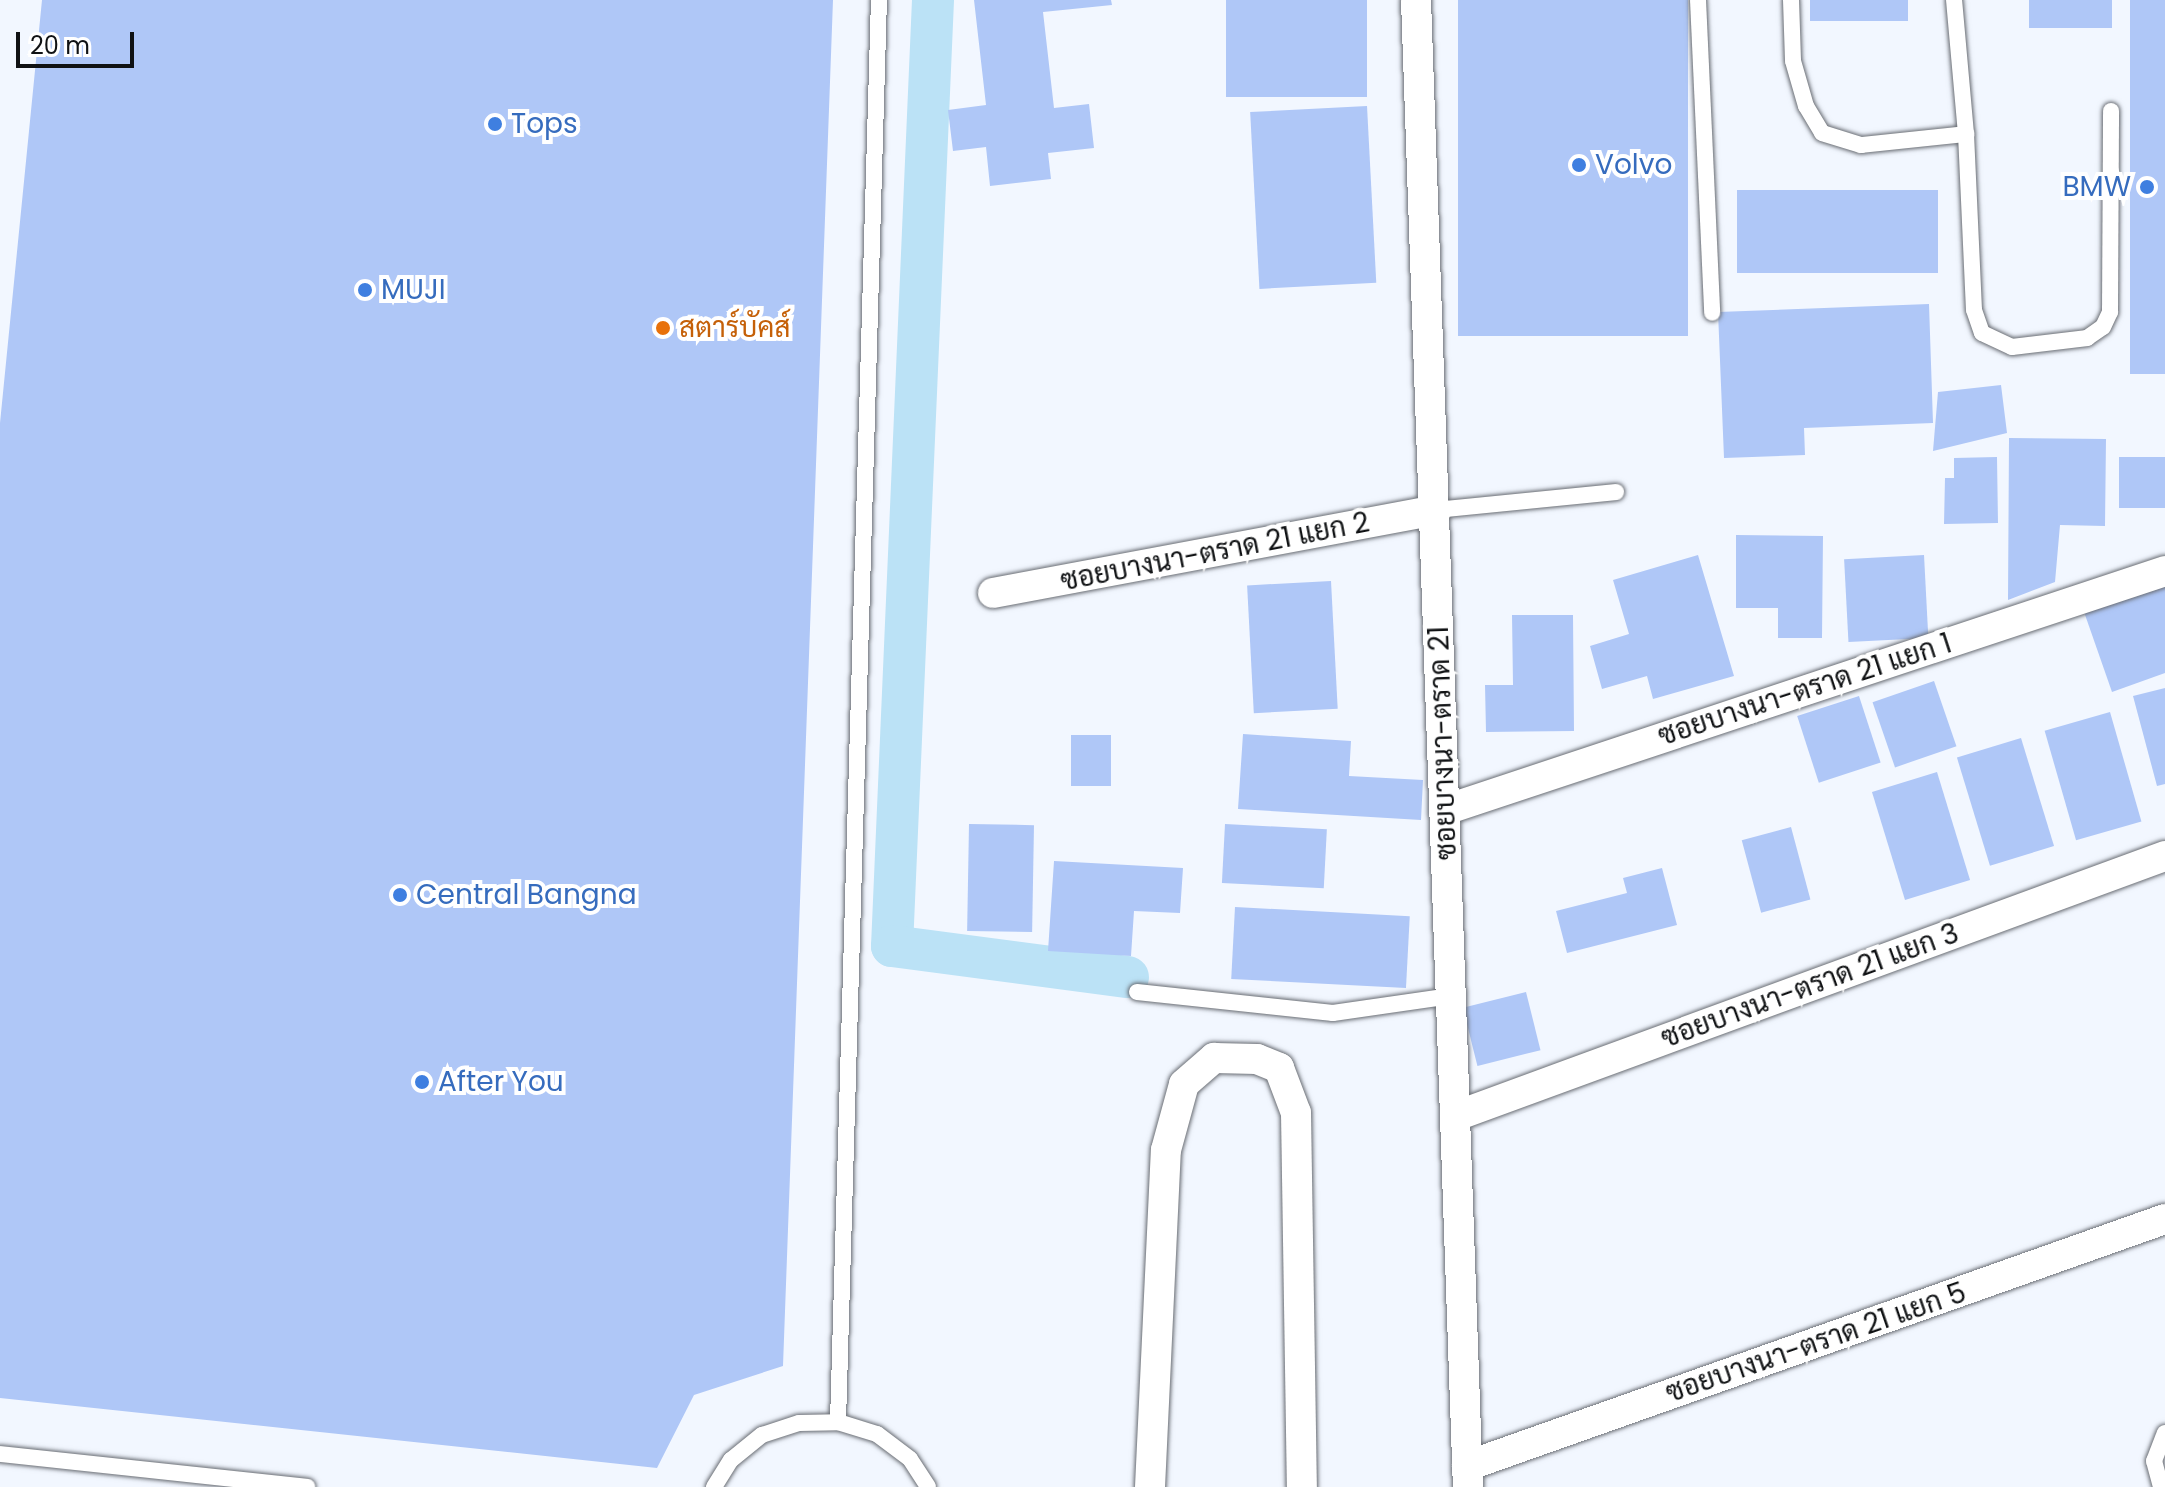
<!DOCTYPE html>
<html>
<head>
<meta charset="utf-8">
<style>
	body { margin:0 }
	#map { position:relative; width:2165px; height:1487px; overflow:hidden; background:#f2f7ff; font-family:Poppins,Sarabun,sans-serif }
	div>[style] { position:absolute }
	.canal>* { height:42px; margin:-21px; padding:0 21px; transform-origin:21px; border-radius:21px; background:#bbe2f6 }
	.building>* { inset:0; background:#afc7f7; transform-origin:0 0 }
	.roads { filter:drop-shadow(0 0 2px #696d74) drop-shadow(0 0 2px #696d74) }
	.lane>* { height:16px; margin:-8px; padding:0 8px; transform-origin:8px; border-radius:8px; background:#fff }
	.street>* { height:30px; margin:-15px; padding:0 15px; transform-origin:15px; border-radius:15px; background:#fff }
	.dots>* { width:22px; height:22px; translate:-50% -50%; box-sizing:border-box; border:4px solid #fff; border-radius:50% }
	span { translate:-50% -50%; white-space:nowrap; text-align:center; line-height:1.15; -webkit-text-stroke:8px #fff; paint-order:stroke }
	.shop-label { font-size:28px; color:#366cbe }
	.left { translate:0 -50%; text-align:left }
	.right { translate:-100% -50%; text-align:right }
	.food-label { font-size:28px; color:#c56008 }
	.street-label { font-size:28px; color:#101214 }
	.scale { position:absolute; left:16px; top:32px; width:118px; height:36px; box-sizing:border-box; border:4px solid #101214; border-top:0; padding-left:10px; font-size:24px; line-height:28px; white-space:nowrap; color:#101214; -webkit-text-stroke:6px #fff; paint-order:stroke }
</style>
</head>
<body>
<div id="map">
	<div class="canal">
		<div style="left:933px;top:0;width:947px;rotate:92.48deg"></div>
		<div style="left:892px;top:946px;width:238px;rotate:7.5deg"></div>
	</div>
	<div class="building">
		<div style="clip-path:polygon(42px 0,833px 0,783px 1366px,694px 1395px,657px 1468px,0 1398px,0 423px)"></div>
		<div style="clip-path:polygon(974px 0,1111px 0,1112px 5px,1043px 12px,1054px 108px,1089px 104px,1094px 148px,1048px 153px,1051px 179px,990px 186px,986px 147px,953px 151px,948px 110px,986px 105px)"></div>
		<div style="left:1226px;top:0;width:141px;height:97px"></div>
		<div style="left:1458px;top:0;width:230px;height:336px"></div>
		<div style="left:1810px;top:0;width:98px;height:21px"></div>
		<div style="left:2029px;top:0;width:83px;height:28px"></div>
		<div style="left:2130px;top:0;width:35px;height:374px"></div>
		<div style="left:1367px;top:106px;width:177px;height:117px;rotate:87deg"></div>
		<div style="left:1737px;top:190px;width:201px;height:83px"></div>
		<div style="clip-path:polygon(1929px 304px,1933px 423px,1804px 428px,1805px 455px,1724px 458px,1718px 312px)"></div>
		<div style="clip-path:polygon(2001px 385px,2007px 433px,1933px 451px,1938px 392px)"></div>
		<div style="clip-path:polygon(2009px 438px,2106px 439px,2105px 526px,2060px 525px,2055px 582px,2008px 600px)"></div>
		<div style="clip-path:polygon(1997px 457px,1998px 523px,1944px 524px,1945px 478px,1954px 478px,1954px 458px)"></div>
		<div style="left:2165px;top:457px;width:51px;height:46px;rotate:90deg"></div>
		<div style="clip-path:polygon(1736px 535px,1823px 536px,1822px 638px,1778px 638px,1778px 608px,1736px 608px)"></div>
		<div style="clip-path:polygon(1698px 555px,1734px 676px,1653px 699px,1647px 676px,1602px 689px,1590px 646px,1629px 634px,1613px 580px)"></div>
		<div style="left:1924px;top:555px;width:83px;height:80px;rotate:87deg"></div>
		<div style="clip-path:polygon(2165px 580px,2165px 673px,2112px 692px,2083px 609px)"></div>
		<div style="left:1331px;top:581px;width:128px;height:84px;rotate:87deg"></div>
		<div style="clip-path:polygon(1512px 615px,1573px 615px,1574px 731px,1486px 732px,1485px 685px,1513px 685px)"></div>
		<div style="left:1934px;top:681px;width:69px;height:65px;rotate:71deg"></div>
		<div style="clip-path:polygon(2165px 688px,2165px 784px,2157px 786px,2133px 696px)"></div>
		<div style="left:1859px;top:696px;width:70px;height:65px;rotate:72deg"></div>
		<div style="left:2110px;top:712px;width:114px;height:68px;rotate:74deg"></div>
		<div style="clip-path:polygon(1243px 734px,1351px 741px,1349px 776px,1423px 780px,1421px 820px,1238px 809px)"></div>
		<div style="left:1071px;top:735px;width:40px;height:51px"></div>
		<div style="left:2021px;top:738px;width:113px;height:67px;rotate:73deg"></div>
		<div style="left:1937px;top:772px;width:113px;height:68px;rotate:73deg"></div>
		<div style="left:969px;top:824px;width:65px;height:107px;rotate:1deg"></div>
		<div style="left:1225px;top:824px;width:102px;height:59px;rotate:3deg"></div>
		<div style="left:1791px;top:827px;width:75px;height:51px;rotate:75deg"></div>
		<div style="clip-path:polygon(1054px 861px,1183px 868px,1180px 913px,1134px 911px,1131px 956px,1048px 951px)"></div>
		<div style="clip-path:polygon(1662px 868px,1677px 925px,1567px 953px,1556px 911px,1627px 893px,1623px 878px)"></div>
		<div style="left:1235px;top:907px;width:175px;height:72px;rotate:3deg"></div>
		<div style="left:1526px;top:992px;width:60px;height:65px;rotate:76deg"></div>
	</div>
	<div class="roads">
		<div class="lane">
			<div style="left:1698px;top:0;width:313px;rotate:87.4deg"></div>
			<div style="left:1791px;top:0;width:61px;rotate:88.1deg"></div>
			<div style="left:1793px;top:61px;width:47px;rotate:73.9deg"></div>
			<div style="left:1806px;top:106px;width:31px;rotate:59deg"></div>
			<div style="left:1822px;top:133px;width:41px;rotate:17.1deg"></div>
			<div style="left:1861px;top:145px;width:106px;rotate:-6deg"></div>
			<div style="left:1966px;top:134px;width:135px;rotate:-95.1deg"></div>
			<div style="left:1966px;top:134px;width:176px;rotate:87.4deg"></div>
			<div style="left:1974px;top:310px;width:24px;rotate:71deg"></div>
			<div style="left:1982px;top:333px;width:33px;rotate:25deg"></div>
			<div style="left:2012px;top:347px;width:76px;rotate:-6.8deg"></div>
			<div style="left:2087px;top:338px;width:19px;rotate:-35deg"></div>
			<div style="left:2103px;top:327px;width:17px;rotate:-65deg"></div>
			<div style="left:2110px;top:312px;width:201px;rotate:-89.7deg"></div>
			<div style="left:1436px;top:510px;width:181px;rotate:-5.7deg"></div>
			<div style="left:1137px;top:992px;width:197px;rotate:6.1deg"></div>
			<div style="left:1333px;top:1013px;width:119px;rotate:-8.2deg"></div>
			<div style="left:838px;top:1422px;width:1423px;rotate:-88.35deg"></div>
			<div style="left:0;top:1454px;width:309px;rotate:6.1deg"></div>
			<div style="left:714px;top:1487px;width:32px;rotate:-58deg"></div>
			<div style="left:731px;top:1460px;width:40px;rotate:-39deg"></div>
			<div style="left:762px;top:1435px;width:39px;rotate:-18deg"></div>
			<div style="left:799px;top:1423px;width:39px;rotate:-1deg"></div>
			<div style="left:838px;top:1422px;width:41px;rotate:17.1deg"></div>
			<div style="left:877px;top:1434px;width:41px;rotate:37.1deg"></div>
			<div style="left:910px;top:1459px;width:33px;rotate:57deg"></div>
			<div style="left:2161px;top:1487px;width:27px;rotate:-105deg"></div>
			<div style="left:2154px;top:1461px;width:30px;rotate:-69deg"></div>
		</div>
		<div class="street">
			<div style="left:1416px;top:0;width:1488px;rotate:88deg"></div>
			<div style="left:993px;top:593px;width:451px;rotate:-10.6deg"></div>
			<div style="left:1445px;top:810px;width:759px;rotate:-18.36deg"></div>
			<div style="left:1456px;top:1116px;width:755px;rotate:-20.14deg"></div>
			<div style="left:1467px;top:1466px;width:740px;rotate:-19.49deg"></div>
			<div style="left:1150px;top:1487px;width:337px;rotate:-87.3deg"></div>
			<div style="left:1166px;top:1150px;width:68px;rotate:-74.7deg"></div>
			<div style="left:1184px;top:1084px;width:40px;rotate:-41deg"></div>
			<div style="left:1214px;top:1058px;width:43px;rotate:1.3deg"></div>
			<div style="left:1257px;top:1059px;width:24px;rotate:22deg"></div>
			<div style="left:1279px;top:1068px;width:48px;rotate:69.3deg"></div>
			<div style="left:1296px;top:1113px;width:374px;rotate:89.1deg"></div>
		</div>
	</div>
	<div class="dots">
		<div style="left:495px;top:124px;background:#3f7fe0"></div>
		<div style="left:1579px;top:165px;background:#3f7fe0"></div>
		<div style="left:2147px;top:187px;background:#3f7fe0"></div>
		<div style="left:365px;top:290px;background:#3f7fe0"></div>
		<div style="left:663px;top:328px;background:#e8710a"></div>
		<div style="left:400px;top:895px;background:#3f7fe0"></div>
		<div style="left:422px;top:1082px;background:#3f7fe0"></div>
	</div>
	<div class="shop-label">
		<span class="left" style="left:511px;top:124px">Tops</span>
		<span class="left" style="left:1595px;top:165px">Volvo</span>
		<span class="right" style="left:2131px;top:187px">BMW</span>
		<span class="left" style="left:381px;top:290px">MUJI</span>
		<span class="left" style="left:416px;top:895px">Central Bangna</span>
		<span class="left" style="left:438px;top:1082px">After You</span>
	</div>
	<div class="food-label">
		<span class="left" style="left:679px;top:328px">สตาร์บัคส์</span>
	</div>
	<div class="street-label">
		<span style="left:1215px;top:552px;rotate:-11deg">ซอยบางนา-ตราด 21 แยก 2</span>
		<span style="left:1805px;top:690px;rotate:-18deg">ซอยบางนา-ตราด 21 แยก 1</span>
		<span style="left:1443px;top:743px;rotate:-92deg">ซอยบางนา-ตราด 21</span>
		<span style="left:1810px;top:986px;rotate:-20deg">ซอยบางนา-ตราด 21 แยก 3</span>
		<span style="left:1816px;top:1343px;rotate:-19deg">ซอยบางนา-ตราด 21 แยก 5</span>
	</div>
	<div class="scale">20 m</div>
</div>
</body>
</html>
